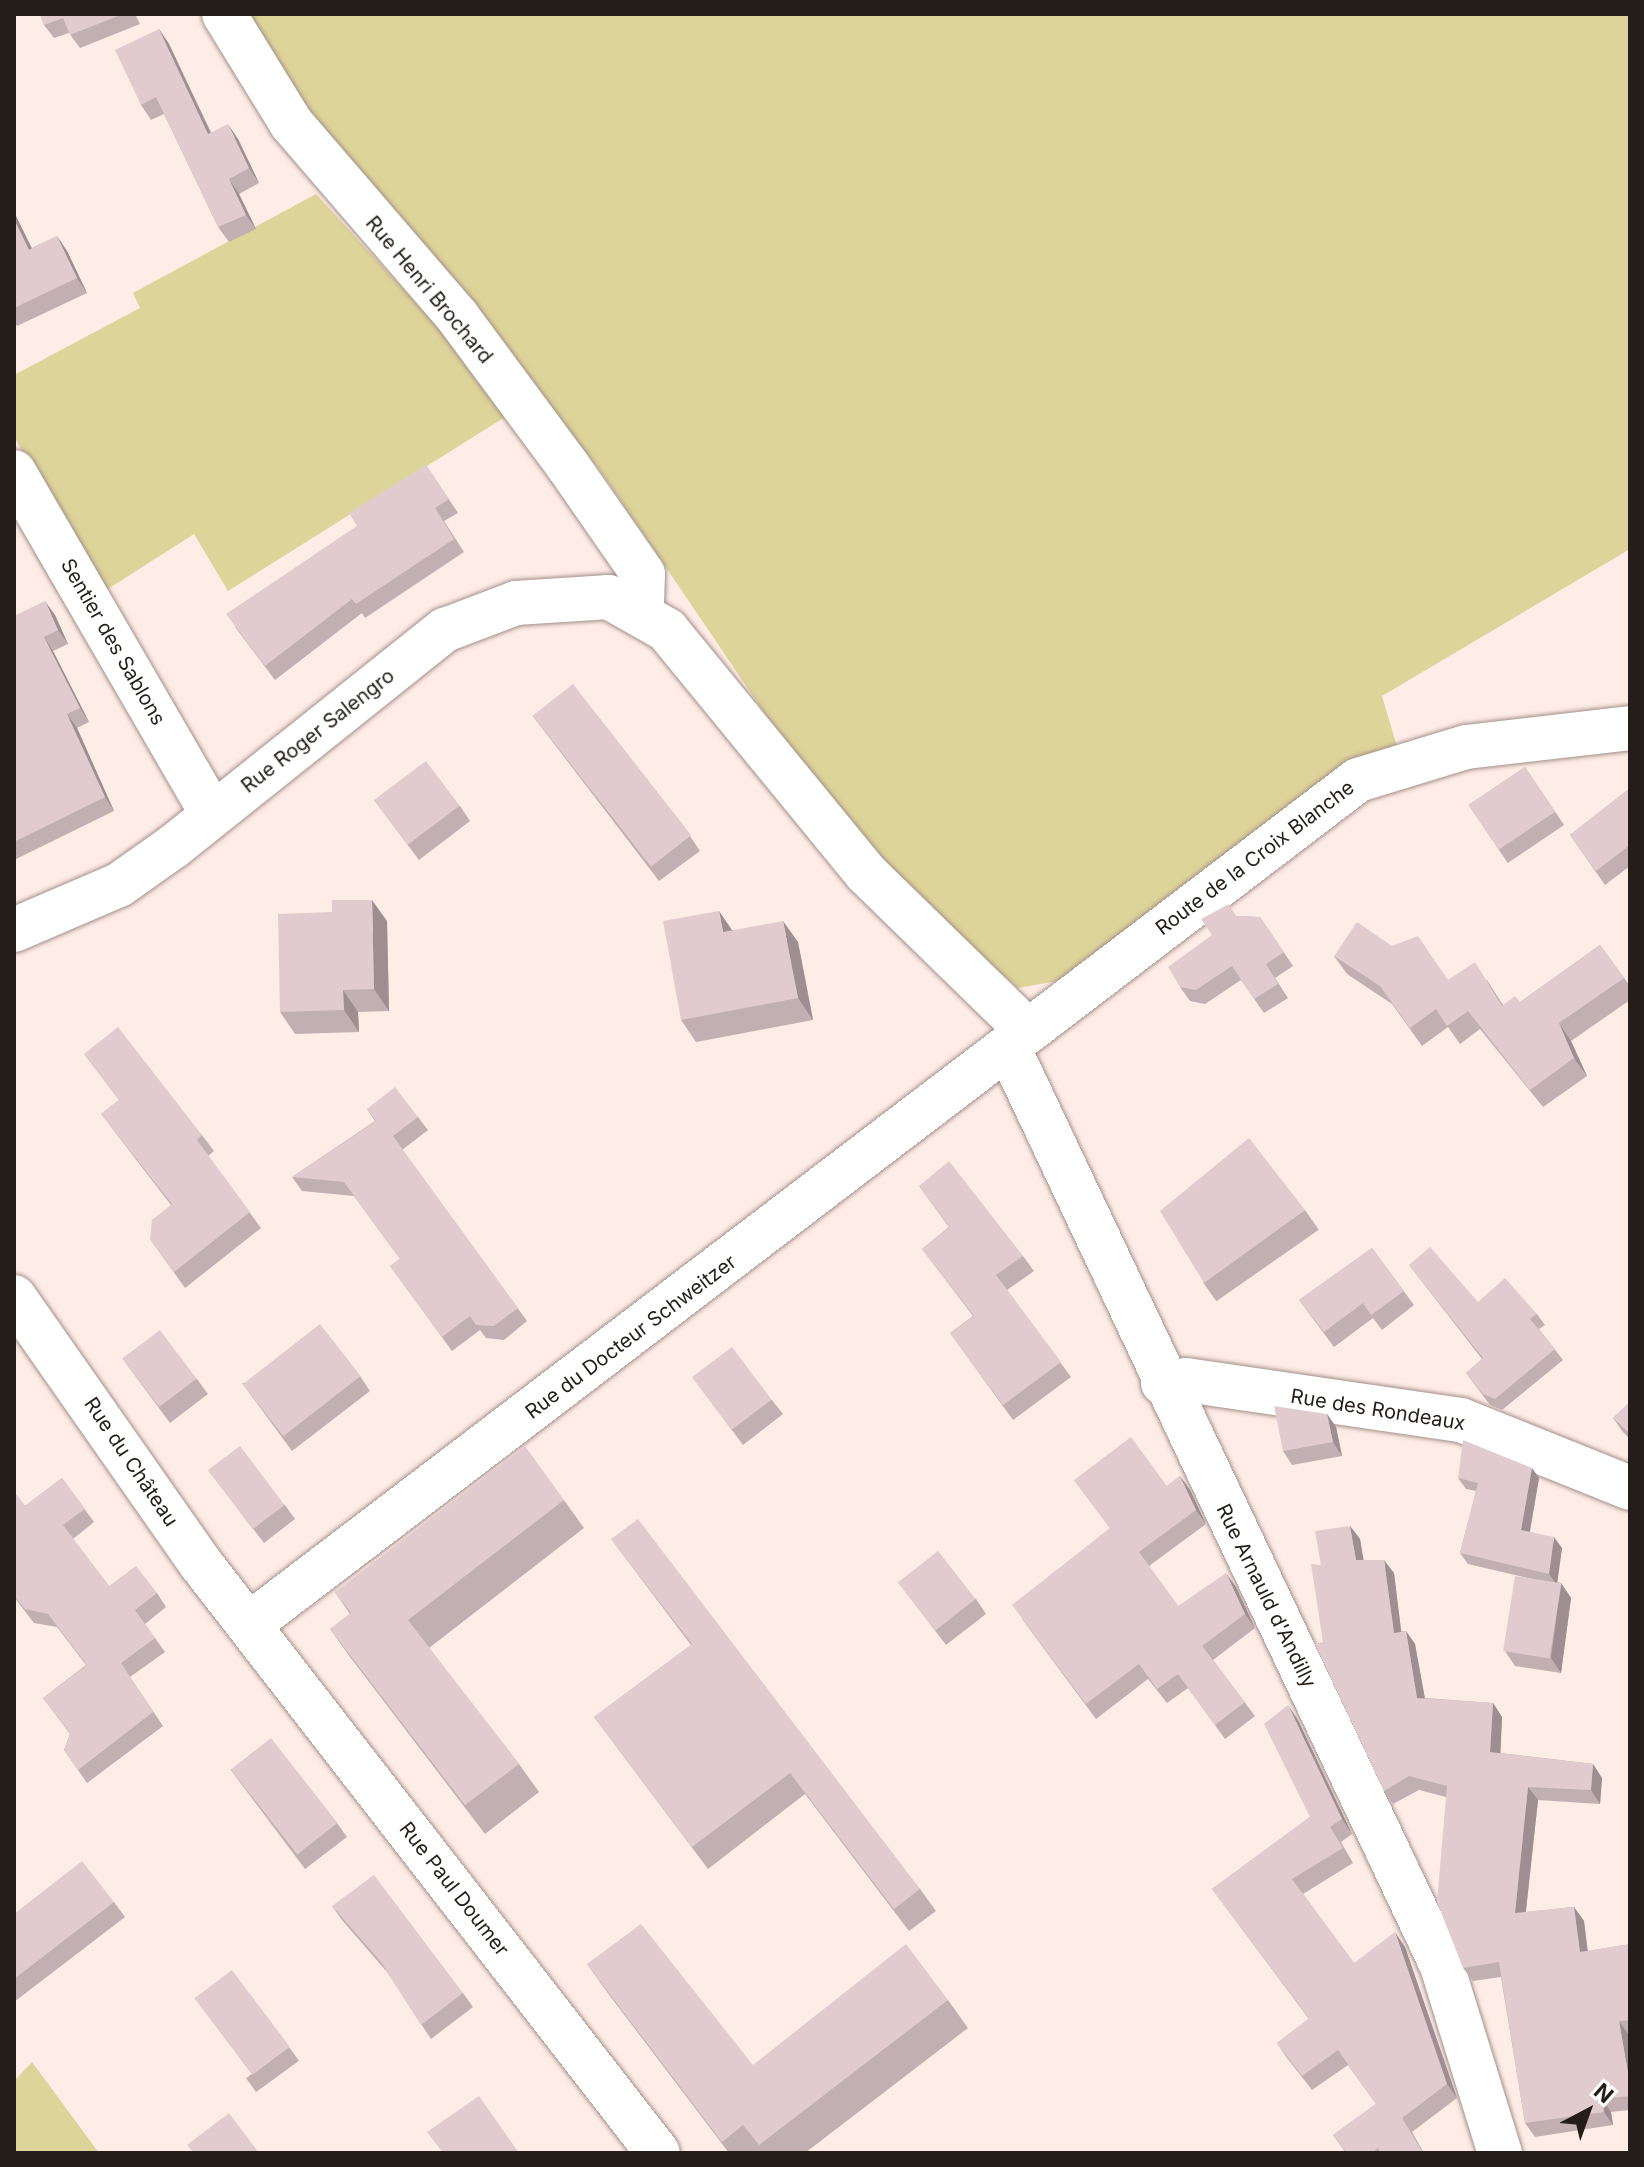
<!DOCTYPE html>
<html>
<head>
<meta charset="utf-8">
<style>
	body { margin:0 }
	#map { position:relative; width:1644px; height:2167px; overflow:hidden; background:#feece6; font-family:Inter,sans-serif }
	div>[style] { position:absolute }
	.green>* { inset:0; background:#ddd499 }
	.roads { filter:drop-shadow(0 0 2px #a48f89) drop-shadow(0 0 2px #a48f89) }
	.street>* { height:44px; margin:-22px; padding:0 22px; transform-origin:22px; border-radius:22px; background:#fff }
	.secondary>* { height:44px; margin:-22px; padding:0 22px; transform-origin:22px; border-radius:22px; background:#fff }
	.wall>* { inset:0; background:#c2afb2; transform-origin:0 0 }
	.shaded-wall>* { inset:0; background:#9e8e91 }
	.building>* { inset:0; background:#e2cbcf; transform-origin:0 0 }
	span { translate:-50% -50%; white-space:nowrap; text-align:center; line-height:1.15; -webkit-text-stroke:8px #fff; paint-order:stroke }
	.street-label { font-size:20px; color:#241d1a }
	.frame { position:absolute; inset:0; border:16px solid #241d1a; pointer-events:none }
	.north { position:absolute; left:1548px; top:2071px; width:80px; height:80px; -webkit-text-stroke:6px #fff; paint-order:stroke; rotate:41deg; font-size:22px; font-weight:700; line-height:32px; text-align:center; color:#241d1a }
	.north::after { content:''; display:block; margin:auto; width:28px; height:36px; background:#241d1a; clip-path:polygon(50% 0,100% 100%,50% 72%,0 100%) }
</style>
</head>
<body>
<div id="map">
	<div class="green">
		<div style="clip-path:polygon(241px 14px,1630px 14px,1630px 549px,1382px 696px,1400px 757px,1205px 871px,1057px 981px,1018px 988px,854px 845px,600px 470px,299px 114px)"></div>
		<div style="clip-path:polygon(316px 194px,447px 337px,505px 417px,228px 591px,194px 534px,97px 596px,14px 436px,14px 375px,140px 308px,133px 293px)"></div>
		<div style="clip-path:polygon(32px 2062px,99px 2153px,14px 2153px,14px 2081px)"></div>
	</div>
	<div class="roads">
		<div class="street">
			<div style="left:224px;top:14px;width:128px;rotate:58.4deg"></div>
			<div style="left:291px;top:123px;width:255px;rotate:49.3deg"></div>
			<div style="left:457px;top:316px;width:187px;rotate:53.5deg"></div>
			<div style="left:568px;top:466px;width:131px;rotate:55.2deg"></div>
			<div style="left:643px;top:574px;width:36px;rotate:92deg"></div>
			<div style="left:14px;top:472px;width:394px;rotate:59.9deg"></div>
			<div style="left:1163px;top:1383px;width:23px;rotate:-7deg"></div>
			<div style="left:1186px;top:1380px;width:278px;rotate:8.3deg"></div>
			<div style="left:1461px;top:1420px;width:182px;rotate:21.9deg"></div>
		</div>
		<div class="secondary">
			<div style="left:14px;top:930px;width:114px;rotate:-23.2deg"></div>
			<div style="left:119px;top:885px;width:67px;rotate:-35.3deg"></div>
			<div style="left:174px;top:846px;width:347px;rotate:-38.6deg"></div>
			<div style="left:445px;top:630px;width:76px;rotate:-20.8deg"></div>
			<div style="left:516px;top:603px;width:93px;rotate:-3.7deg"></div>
			<div style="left:609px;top:597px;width:67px;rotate:29.6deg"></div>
			<div style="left:667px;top:630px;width:314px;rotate:50.7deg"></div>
			<div style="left:866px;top:873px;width:226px;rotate:44.3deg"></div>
			<div style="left:1009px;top:1049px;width:1014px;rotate:64.72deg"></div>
			<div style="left:1442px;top:1966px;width:196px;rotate:72.8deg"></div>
			<div style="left:14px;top:1297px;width:326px;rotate:55deg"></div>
			<div style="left:201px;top:1564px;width:745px;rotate:52.19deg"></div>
			<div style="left:251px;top:1623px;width:1391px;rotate:-37.29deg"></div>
			<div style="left:1358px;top:780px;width:113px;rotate:-17deg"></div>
			<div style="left:1466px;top:747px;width:165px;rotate:-6.6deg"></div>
		</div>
	</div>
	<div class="wall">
		<div style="clip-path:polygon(40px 14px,135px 14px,140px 24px,80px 48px,69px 33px,54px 38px,44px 25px)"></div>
		<div style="clip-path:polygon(159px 29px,169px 44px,211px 132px,238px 139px,259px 183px,239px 194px,256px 229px,229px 242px,218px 227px,164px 114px,151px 120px,141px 105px)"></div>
		<div style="clip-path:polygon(14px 212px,32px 248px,57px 236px,67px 251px,87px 293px,17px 326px,14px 321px)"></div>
		<div style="clip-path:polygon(426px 465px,458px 513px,444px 521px,464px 552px,365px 618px,362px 613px,275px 680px,235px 627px,357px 526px)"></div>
		<div style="clip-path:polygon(55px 615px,68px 644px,53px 651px,89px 722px,77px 728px,114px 811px,14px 860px,14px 616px)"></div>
		<div style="clip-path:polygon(532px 715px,690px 836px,700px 851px,659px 881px)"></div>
		<div style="left:1525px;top:767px;width:70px;height:68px;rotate:56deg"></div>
		<div style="clip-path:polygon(1630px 788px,1630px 866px,1605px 885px,1570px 835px)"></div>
		<div style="clip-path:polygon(374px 800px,460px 806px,470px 821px,419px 860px)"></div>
		<div style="clip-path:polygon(1238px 916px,1260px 917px,1293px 966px,1275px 978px,1288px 998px,1264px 1013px,1241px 980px,1205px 1004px,1190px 1001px,1180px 987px)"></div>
		<div style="clip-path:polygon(387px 921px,389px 1011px,358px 1012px,359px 1032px,295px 1034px,280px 1012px)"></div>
		<div style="clip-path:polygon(732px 930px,798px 942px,813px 1020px,696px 1042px,681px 1020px)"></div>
		<div style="clip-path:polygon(1600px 945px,1630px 986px,1630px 1000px,1571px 1041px,1587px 1076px,1543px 1107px,1480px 1029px,1460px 1044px,1448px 1027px,1422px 1046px,1392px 1004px,1347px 974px,1334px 956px,1392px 946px,1448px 980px,1487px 980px,1503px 1005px,1520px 1002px)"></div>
		<div style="clip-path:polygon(84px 1054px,202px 1135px,214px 1151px,208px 1156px,261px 1228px,185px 1288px,150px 1239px,171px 1205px,101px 1114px,119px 1100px)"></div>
		<div style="clip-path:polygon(367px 1109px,418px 1117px,428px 1130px,402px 1150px,527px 1321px,504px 1340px,486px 1338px,480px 1330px,452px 1351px,390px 1266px,400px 1259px,354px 1196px,302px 1191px,292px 1177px,375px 1121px)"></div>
		<div style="clip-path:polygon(919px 1186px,1023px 1256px,1034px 1271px,1007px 1290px,1071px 1377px,1013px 1420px,950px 1333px,973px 1316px,922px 1249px,949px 1227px)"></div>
		<div style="left:1305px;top:1210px;width:24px;height:125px;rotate:55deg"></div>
		<div style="clip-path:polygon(1372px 1248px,1414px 1305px,1382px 1330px,1373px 1318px,1334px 1347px,1299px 1300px)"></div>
		<div style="clip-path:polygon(1409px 1265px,1478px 1302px,1537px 1314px,1545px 1325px,1539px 1329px,1563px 1360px,1502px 1410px,1490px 1405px,1466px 1373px,1482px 1359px)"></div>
		<div style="clip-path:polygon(122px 1358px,197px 1379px,208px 1394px,170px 1423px)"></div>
		<div style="clip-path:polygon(360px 1376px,370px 1391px,292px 1451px,242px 1383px)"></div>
		<div style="clip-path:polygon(693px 1378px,772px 1400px,783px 1414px,743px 1445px)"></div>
		<div style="clip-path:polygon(1630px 1402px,1630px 1439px,1623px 1432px,1613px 1418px)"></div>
		<div style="clip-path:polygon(1327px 1414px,1336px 1427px,1342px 1456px,1292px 1465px,1283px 1451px)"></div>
		<div style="clip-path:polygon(1532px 1468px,1539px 1478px,1530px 1532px,1562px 1548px,1557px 1582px,1561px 1583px,1571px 1598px,1561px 1673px,1515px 1666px,1505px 1651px,1532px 1579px,1468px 1564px,1460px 1553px,1476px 1491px,1466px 1489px,1458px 1478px)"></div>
		<div style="clip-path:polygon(208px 1470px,285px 1505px,295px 1519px,264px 1543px)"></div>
		<div style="clip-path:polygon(1180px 1476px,1190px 1490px,1206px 1524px,1149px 1566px,1178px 1606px,1236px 1587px,1255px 1628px,1213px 1660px,1255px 1716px,1225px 1739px,1188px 1688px,1167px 1703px,1148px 1679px,1096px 1719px,1022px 1619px,1110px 1528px,1074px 1480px,1167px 1486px)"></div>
		<div style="clip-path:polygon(62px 1478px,94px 1522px,73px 1539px,109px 1586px,157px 1593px,166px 1607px,145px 1624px,165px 1652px,130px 1677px,163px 1726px,87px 1783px,64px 1750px,70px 1734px,43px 1698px,86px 1665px,57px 1627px,34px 1623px,14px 1597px,14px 1492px,25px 1506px)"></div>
		<div style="clip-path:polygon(564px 1500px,584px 1528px,429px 1648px,519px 1764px,539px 1792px,485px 1834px,350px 1657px,330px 1629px,350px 1614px,335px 1592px)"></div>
		<div style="clip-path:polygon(1350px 1526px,1360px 1539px,1363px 1560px,1394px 1573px,1401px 1631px,1406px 1631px,1415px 1644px,1425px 1698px,1493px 1703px,1502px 1717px,1500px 1753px,1593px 1764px,1602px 1778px,1600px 1804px,1538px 1800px,1526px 1912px,1574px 1907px,1584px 1921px,1588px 1951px,1630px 1944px,1630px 2034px,1628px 2034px,1630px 2046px,1630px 2110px,1611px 2112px,1613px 2125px,1535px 2137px,1525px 2123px,1501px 1977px,1473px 1981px,1463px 1968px,1446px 1797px,1419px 1790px,1393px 1804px,1384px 1791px,1323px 1642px,1321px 1565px)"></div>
		<div style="clip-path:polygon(611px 1539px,920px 1889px,936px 1911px,909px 1931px,805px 1794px,708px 1869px,594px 1717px,691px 1645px)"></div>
		<div style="clip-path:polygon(898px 1582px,976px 1599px,986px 1614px,946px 1645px)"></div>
		<div style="clip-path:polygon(1298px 1720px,1352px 1834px,1341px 1842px,1353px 1863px,1303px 1894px,1354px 1963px,1405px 1947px,1457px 2098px,1412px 2132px,1424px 2153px,1346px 2153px,1333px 2135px,1376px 2104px,1348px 2065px,1312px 2090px,1287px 2058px,1277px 2043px,1309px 2019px,1212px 1889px,1310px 1817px)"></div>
		<div style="clip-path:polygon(230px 1769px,337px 1823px,347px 1837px,305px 1869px)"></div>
		<div style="clip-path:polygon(114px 1902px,125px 1917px,14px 2002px,14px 1914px)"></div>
		<div style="clip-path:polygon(332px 1906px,463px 1993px,473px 2007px,431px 2039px,387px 1972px,342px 1920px)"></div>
		<div style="clip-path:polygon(587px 1964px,753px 2065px,948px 2000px,968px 2028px,805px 2153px,729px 2153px,607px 1992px)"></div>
		<div style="left:289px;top:2047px;width:17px;height:53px;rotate:54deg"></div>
	</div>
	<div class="shaded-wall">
		<div style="clip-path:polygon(159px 29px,169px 44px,218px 149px,208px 134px)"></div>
		<div style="clip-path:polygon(228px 124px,238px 139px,259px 183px,249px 168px)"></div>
		<div style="clip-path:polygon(229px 179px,239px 194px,256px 229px,246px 215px)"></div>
		<div style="clip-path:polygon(14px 212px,39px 264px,29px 250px,14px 219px)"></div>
		<div style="clip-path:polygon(57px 236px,67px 251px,87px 293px,77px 278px)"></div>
		<div style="clip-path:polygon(45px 601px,55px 615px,68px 644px,58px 630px)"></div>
		<div style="clip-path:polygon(44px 637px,53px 651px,89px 722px,80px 708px)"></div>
		<div style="clip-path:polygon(67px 714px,77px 728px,114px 811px,105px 797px)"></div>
		<div style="clip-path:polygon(372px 900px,387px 921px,389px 1011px,374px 989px)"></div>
		<div style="clip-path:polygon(719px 911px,734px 933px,723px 932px)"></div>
		<div style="clip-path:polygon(783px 921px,798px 942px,813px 1020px,798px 998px)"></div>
		<div style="clip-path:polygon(343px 990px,358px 1012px,359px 1032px,344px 1010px)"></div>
		<div style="clip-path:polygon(1559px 1023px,1571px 1041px,1587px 1076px,1574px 1058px)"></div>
		<div style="clip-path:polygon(1327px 1414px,1336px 1427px,1342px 1456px,1333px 1442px)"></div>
		<div style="clip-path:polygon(1532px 1468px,1539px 1478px,1528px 1541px,1521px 1530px)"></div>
		<div style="clip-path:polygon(1180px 1476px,1190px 1490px,1206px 1524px,1196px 1510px)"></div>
		<div style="clip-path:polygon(1350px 1526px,1360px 1539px,1366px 1574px,1356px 1560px)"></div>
		<div style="clip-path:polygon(1554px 1537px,1562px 1548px,1557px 1585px,1549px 1574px)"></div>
		<div style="clip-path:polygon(1384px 1560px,1394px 1573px,1403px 1646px,1394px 1633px)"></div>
		<div style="clip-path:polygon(1226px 1573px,1236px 1587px,1255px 1628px,1245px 1614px)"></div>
		<div style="clip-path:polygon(1561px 1583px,1571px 1598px,1561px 1673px,1551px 1658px)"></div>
		<div style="clip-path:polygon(1406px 1631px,1415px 1644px,1427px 1711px,1417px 1698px)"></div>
		<div style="clip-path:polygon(1493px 1703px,1502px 1717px,1500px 1765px,1490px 1752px)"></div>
		<div style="clip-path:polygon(1288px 1705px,1298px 1720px,1352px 1834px,1342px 1819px)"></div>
		<div style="clip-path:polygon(1593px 1764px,1602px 1778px,1600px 1804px,1591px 1790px)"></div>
		<div style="clip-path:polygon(1528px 1787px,1538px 1800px,1524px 1927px,1515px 1913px)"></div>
		<div style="clip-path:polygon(1574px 1907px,1584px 1921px,1589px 1965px,1580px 1952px)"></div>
		<div style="clip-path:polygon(1395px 1932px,1405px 1947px,1457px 2098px,1447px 2084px)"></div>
		<div style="clip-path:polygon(1619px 2021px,1628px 2034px,1630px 2046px,1630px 2084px)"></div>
		<div style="clip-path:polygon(1602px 2099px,1611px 2112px,1613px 2125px,1604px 2112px)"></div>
	</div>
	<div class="building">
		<div style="clip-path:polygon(40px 14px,123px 14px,70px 35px,63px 18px,44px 25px)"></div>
		<div style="clip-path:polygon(159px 29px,208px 134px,228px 124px,249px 168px,229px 179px,246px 215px,218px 227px,156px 97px,141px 105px,115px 50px)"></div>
		<div style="clip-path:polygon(14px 219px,29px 250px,57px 236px,77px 278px,14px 308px)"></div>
		<div style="clip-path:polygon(426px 465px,449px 499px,435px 508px,454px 539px,356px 604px,352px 599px,265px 666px,226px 614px,357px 526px,349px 513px)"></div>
		<div style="clip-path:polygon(45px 601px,58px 630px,44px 637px,80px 708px,67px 714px,105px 797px,14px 842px,14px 616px)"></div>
		<div style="left:573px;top:684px;width:192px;height:51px;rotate:52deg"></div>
		<div style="left:426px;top:761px;width:56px;height:65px;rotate:53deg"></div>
		<div style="left:1525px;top:767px;width:54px;height:68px;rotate:56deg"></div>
		<div style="clip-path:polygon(1630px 788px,1630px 845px,1596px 871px,1570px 835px)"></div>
		<div style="clip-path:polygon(332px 900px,372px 900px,374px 989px,343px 990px,344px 1010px,280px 1012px,278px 914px,332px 912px)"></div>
		<div style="clip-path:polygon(1229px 904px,1236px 916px,1260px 917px,1284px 952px,1266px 964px,1278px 984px,1254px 999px,1232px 966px,1196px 990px,1180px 987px,1168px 967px,1212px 935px,1201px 919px)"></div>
		<div style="clip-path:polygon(719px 911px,723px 932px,783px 921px,798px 998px,681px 1020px,663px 921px)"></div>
		<div style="clip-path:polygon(1357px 922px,1392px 946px,1418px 936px,1448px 980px,1475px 962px,1502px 1006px,1515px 996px,1520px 1002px,1600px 945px,1624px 978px,1559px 1023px,1574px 1058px,1530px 1090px,1468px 1011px,1447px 1026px,1436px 1009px,1410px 1028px,1380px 986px,1334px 956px)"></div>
		<div style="clip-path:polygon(118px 1027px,202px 1135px,197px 1140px,250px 1212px,174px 1272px,150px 1239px,152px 1220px,172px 1204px,101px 1114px,119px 1100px,84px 1054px)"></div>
		<div style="clip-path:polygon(395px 1087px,418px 1117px,393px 1136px,518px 1308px,494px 1326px,476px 1325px,470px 1316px,442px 1337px,390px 1266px,400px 1259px,344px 1182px,292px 1177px,376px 1121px,367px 1109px)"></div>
		<div style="clip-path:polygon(1249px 1138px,1305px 1210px,1204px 1283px,1160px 1211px)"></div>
		<div style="clip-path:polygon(949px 1161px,1023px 1256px,996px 1275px,1061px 1362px,1003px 1405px,950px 1333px,974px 1316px,922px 1249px,950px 1227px,919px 1186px)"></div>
		<div style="clip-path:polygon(1430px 1247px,1478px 1302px,1505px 1278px,1537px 1314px,1530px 1319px,1555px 1349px,1495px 1399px,1483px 1394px,1466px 1373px,1483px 1358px,1409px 1265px)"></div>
		<div style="clip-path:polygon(1372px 1248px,1404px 1291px,1371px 1315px,1363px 1303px,1324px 1332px,1299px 1300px)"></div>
		<div style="left:320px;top:1324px;width:66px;height:98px;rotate:52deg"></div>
		<div style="left:160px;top:1330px;width:61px;height:47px;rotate:53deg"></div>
		<div style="left:732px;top:1347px;width:66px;height:50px;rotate:53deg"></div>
		<div style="clip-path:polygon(1630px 1402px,1630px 1434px,1613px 1418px)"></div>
		<div style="clip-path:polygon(1274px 1406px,1327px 1414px,1333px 1442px,1283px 1451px)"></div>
		<div style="clip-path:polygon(1131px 1437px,1167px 1486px,1180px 1476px,1196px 1510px,1139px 1552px,1178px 1606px,1226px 1573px,1245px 1614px,1202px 1646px,1245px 1702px,1215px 1725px,1178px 1674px,1157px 1689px,1139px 1664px,1086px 1704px,1012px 1605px,1110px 1528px,1074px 1480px)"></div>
		<div style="clip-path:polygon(1463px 1440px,1532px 1468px,1521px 1530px,1554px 1537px,1549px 1574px,1460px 1553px,1478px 1483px,1458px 1478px)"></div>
		<div style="left:240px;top:1446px;width:74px;height:40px;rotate:53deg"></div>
		<div style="clip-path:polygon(525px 1446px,564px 1500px,408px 1620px,519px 1764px,465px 1805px,330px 1629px,351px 1613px,335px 1592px)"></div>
		<div style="clip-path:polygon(62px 1478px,85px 1509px,63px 1525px,109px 1586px,136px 1566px,157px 1593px,135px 1610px,155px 1638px,121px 1663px,153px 1712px,78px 1770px,64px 1750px,70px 1733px,43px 1698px,87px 1665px,48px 1614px,25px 1609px,14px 1596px,14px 1492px,25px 1506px)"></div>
		<div style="clip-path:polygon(638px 1519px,920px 1889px,894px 1909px,790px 1773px,692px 1847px,594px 1717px,692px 1644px,611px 1539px)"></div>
		<div style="clip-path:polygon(1350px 1526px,1356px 1560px,1384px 1560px,1394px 1633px,1406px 1631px,1417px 1698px,1493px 1703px,1490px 1752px,1593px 1764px,1591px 1790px,1528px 1787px,1515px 1913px,1574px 1907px,1580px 1952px,1630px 1944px,1630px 2020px,1619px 2021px,1630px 2084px,1630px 2096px,1602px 2099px,1604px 2112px,1525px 2123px,1499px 1962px,1463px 1968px,1437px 1902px,1447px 1786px,1409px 1776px,1384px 1791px,1315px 1644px,1323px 1642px,1311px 1564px,1321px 1565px,1315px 1531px)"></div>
		<div style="left:938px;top:1551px;width:61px;height:51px;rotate:52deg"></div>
		<div style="left:1515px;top:1576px;width:47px;height:76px;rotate:9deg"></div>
		<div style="clip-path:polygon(1288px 1705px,1342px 1819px,1330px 1827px,1343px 1848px,1292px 1879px,1354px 1963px,1395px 1932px,1447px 2084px,1402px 2118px,1423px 2153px,1381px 2153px,1378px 2148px,1372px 2153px,1347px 2153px,1333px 2135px,1376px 2104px,1338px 2050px,1302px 2076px,1277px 2043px,1309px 2018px,1212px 1889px,1310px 1817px,1264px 1724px)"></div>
		<div style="left:271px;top:1738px;width:108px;height:51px;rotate:52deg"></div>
		<div style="clip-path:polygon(82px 1861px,114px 1902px,14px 1979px,14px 1914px)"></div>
		<div style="clip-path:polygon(374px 1875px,463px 1993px,421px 2025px,381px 1962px,332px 1906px)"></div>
		<div style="clip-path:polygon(641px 1924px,753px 2065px,906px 1944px,948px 2000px,759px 2145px,743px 2125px,722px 2142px,587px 1964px)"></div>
		<div style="left:232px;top:1970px;width:96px;height:47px;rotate:53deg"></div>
		<div style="clip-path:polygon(479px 2096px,519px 2153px,443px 2153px,427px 2132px)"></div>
		<div style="clip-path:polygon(229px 2113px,259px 2153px,194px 2153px,187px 2145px)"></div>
	</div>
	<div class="street-label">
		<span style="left:429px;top:290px;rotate:50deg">Rue Henri Brochard</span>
		<span style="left:113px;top:642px;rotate:60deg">Sentier des Sablons</span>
		<span style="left:318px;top:731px;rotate:-38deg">Rue Roger Salengro</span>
		<span style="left:1255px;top:858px;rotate:-37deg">Route de la Croix Blanche</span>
		<span style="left:631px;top:1337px;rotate:-37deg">Rue du Docteur Schweitzer</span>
		<span style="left:1378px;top:1410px;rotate:9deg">Rue des Rondeaux</span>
		<span style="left:131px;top:1462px;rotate:56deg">Rue du Château</span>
		<span style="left:1266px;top:1596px;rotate:64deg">Rue Arnauld d'Andilly</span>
		<span style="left:454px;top:1889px;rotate:52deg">Rue Paul Doumer</span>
	</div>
	<div class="frame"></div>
	<div class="north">N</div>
</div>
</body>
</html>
